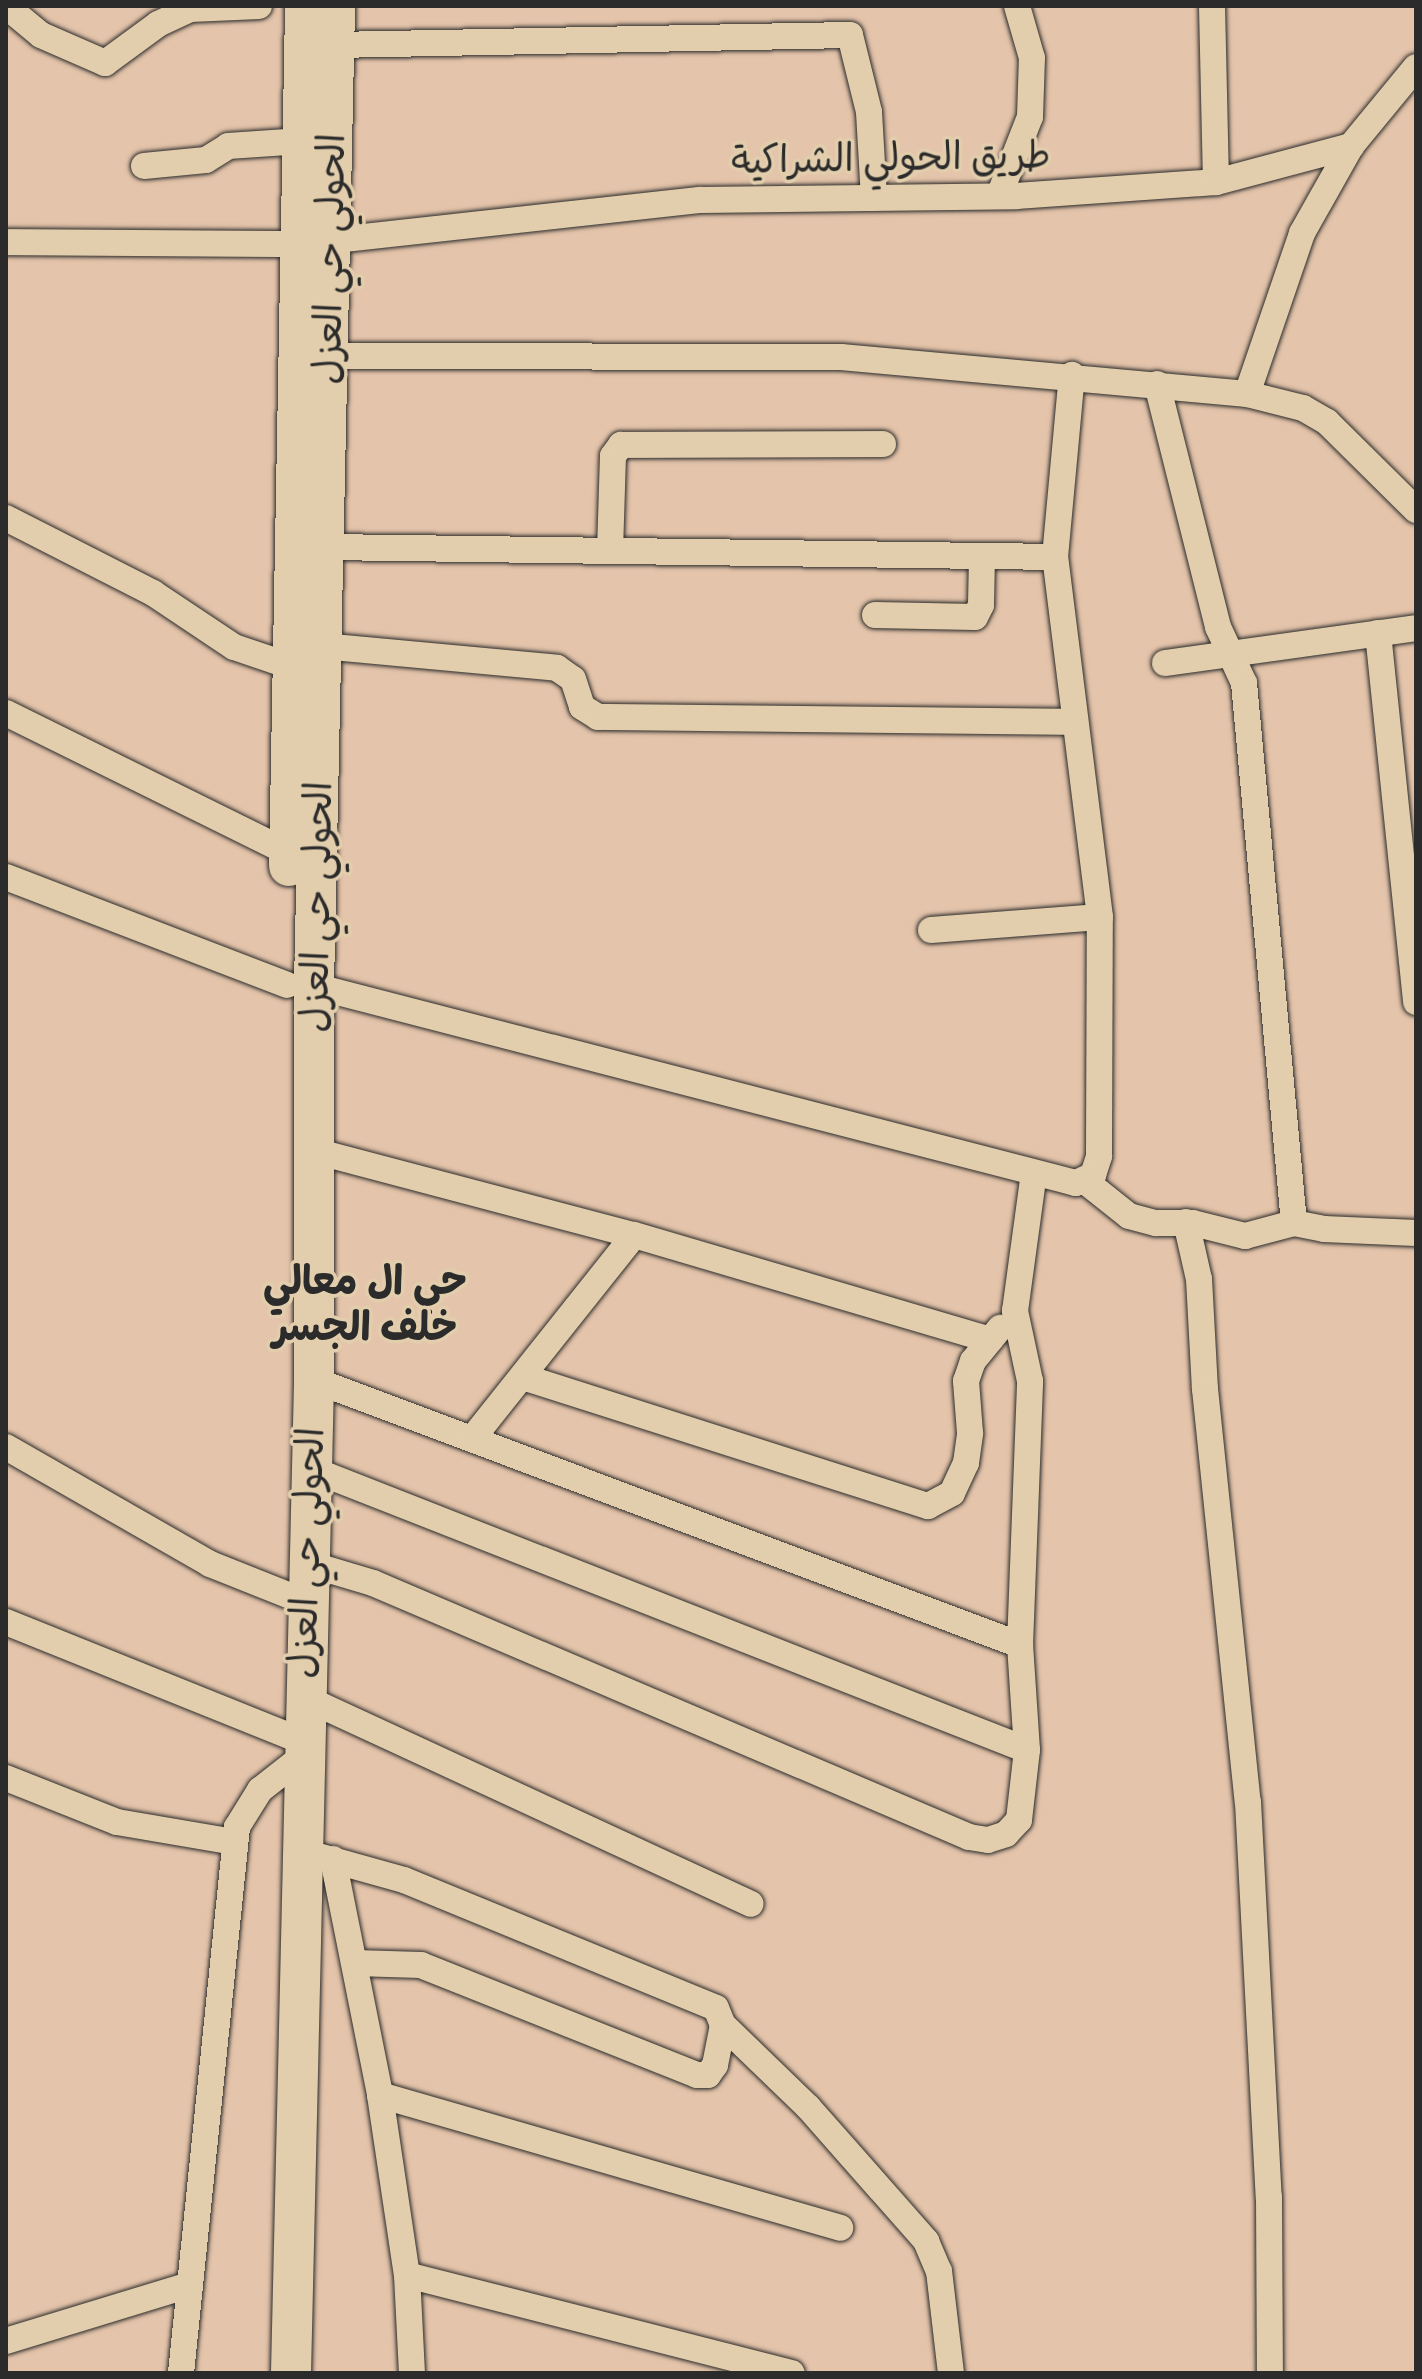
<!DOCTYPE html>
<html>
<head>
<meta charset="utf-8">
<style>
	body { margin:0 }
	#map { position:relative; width:1422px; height:2379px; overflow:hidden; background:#e4c4aa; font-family:Caveat,"Playpen Sans Arabic",sans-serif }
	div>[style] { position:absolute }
	.roads { filter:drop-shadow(0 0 2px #2b2b2b) drop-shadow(0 0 2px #2b2b2b) }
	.minor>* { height:26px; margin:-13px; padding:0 13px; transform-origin:13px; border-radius:13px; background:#e2ceac }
	.highway>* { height:40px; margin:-20px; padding:0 20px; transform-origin:20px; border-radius:20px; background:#e2ceac }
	span { translate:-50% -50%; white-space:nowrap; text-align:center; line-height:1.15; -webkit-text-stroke:7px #e2ceac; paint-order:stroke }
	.street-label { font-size:38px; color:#2b2b2b }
	.neighbourhood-label { font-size:40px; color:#2b2b2b; font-weight:700 }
	.frame { position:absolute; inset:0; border:8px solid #2b2b2b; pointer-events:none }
</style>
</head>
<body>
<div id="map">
	<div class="roads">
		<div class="minor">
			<div style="left:6px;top:6px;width:45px;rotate:39.6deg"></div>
			<div style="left:41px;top:35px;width:70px;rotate:23.6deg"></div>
			<div style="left:105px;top:63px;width:66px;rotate:-36.3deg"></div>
			<div style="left:158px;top:24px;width:35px;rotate:-25deg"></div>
			<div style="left:190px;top:9px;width:69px;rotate:-2.5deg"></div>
			<div style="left:1212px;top:6px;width:176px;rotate:88.7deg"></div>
			<div style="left:334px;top:45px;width:516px;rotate:-1.11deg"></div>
			<div style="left:850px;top:35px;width:79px;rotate:76.1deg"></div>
			<div style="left:869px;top:112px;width:86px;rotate:86.7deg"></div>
			<div style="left:144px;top:166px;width:62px;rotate:-5.5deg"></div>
			<div style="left:206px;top:160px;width:26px;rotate:-32deg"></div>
			<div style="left:228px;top:146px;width:74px;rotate:-3.9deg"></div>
			<div style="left:999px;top:196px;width:85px;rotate:-68.6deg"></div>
			<div style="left:1030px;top:117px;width:59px;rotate:-88.1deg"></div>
			<div style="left:1032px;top:58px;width:54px;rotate:-106.1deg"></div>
			<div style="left:6px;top:242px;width:294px;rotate:0.4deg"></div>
			<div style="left:300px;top:244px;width:402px;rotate:-6.3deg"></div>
			<div style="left:700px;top:200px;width:316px;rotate:-0.7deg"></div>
			<div style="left:1016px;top:196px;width:200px;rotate:-4deg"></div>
			<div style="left:1216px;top:182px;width:140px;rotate:-14.9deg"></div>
			<div style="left:1351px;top:146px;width:102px;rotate:-50.6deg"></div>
			<div style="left:329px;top:356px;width:512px;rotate:0.11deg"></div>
			<div style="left:841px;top:357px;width:408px;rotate:5.2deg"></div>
			<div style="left:1247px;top:394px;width:58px;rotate:14deg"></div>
			<div style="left:1303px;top:408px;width:28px;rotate:30deg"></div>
			<div style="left:1327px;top:422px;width:125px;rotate:44.7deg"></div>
			<div style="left:1157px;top:384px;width:251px;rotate:75.9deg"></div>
			<div style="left:1218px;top:627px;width:62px;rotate:65.1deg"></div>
			<div style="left:1244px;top:683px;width:542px;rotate:84.71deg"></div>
			<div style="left:1247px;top:394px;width:170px;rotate:-71.1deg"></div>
			<div style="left:1302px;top:233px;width:100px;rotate:-60.6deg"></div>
			<div style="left:6px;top:518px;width:165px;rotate:27deg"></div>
			<div style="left:153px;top:593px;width:97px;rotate:33.7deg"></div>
			<div style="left:234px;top:647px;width:62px;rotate:18.7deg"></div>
			<div style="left:325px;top:547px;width:730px;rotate:0.78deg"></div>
			<div style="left:610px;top:551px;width:95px;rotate:-88.2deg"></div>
			<div style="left:613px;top:456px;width:14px;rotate:-54deg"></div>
			<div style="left:621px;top:445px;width:262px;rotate:-0.2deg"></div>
			<div style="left:875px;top:615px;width:100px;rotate:1.1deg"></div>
			<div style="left:975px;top:617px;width:13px;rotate:-63deg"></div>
			<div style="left:981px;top:605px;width:49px;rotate:-88.8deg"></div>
			<div style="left:1378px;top:633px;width:371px;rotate:84.1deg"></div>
			<div style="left:322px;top:646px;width:236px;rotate:5.3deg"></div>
			<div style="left:557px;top:668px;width:19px;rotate:35deg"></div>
			<div style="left:573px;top:679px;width:29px;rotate:72deg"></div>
			<div style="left:582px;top:707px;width:19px;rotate:32deg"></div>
			<div style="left:598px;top:717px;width:475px;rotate:0.6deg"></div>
			<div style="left:1165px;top:663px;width:253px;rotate:-7.9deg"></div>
			<div style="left:6px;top:713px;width:316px;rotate:26.3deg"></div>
			<div style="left:6px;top:877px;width:301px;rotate:21deg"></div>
			<div style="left:931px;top:930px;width:169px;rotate:-4.4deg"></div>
			<div style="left:314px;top:986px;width:787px;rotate:14.5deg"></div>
			<div style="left:1076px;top:1183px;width:19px;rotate:-25deg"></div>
			<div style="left:1093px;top:1175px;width:20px;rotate:-72deg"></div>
			<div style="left:1099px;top:1156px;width:239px;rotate:-89.8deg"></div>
			<div style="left:1100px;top:917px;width:363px;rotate:-97.1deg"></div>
			<div style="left:1055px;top:557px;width:183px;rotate:-84.7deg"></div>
			<div style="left:315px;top:1151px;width:330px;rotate:14.8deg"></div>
			<div style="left:634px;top:1235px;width:371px;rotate:16.4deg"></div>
			<div style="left:1085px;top:1181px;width:56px;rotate:38.5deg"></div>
			<div style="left:1129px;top:1216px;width:28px;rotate:15deg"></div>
			<div style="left:1156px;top:1223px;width:37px"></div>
			<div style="left:1193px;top:1223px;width:54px;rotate:14deg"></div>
			<div style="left:1245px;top:1236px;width:51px;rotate:-14.9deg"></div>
			<div style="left:1294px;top:1223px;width:31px;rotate:11deg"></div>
			<div style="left:1324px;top:1229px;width:92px;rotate:2.5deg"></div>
			<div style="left:1186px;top:1222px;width:58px;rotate:77.2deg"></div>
			<div style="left:1199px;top:1279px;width:110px;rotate:86.9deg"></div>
			<div style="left:1205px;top:1389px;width:415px;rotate:84.1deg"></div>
			<div style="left:1248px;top:1802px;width:396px;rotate:87deg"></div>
			<div style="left:1269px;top:2197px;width:176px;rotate:89.7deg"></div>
			<div style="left:523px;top:1377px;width:425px;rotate:17.7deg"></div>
			<div style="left:928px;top:1506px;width:27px;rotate:-28deg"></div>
			<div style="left:952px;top:1493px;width:33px;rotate:-65deg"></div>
			<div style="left:966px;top:1463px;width:30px;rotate:-82deg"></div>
			<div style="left:970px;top:1433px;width:52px;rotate:-94.4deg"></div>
			<div style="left:966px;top:1381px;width:21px;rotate:-71deg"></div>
			<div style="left:973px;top:1361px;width:43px;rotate:-50.7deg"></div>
			<div style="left:314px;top:1380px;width:754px;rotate:20.57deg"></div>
			<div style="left:472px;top:1439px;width:260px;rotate:-51.5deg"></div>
			<div style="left:6px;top:1447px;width:235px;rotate:29.8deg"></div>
			<div style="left:210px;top:1564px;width:84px;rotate:21.7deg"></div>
			<div style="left:311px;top:1469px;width:769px;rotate:21.43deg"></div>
			<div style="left:306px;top:1563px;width:70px;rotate:16.6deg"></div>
			<div style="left:373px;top:1583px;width:648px;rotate:23.08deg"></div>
			<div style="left:969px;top:1837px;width:19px;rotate:9deg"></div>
			<div style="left:988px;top:1840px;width:19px;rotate:-18deg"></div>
			<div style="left:1006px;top:1834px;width:19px;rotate:-47deg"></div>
			<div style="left:1019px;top:1820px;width:70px;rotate:-83.5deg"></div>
			<div style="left:1027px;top:1750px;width:105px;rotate:-93.8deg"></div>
			<div style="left:1020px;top:1645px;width:264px;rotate:-87.8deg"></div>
			<div style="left:1030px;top:1381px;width:72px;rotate:-102.1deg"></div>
			<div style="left:1015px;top:1311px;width:139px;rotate:-82.2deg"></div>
			<div style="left:6px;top:1622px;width:319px;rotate:21.9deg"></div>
			<div style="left:303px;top:1697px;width:493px;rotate:24.8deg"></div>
			<div style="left:6px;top:1778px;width:119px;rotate:21.6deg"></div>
			<div style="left:117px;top:1822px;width:119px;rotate:9.7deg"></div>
			<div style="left:300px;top:1851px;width:108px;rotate:15.6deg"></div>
			<div style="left:404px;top:1880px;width:337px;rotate:22.3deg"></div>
			<div style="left:716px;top:2008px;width:18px;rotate:68deg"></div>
			<div style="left:723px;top:2025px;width:41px;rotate:101.3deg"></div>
			<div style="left:715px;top:2065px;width:12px;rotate:125deg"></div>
			<div style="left:708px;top:2075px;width:11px;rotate:180deg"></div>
			<div style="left:697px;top:2075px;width:297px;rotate:-158.3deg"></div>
			<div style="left:421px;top:1965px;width:66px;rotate:-178.3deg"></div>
			<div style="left:333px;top:1859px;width:241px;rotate:78.7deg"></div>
			<div style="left:380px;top:2095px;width:182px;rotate:81.5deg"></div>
			<div style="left:407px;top:2275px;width:98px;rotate:87.1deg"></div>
			<div style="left:723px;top:2025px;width:118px;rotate:44deg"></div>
			<div style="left:808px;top:2107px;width:179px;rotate:48.6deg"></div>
			<div style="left:926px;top:2241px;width:33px;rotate:67deg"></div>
			<div style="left:939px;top:2271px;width:103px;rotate:83.3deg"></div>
			<div style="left:380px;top:2095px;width:479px;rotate:16.1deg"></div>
			<div style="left:407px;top:2275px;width:397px;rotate:14.3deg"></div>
			<div style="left:6px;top:2341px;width:191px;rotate:-17deg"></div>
			<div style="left:181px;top:2373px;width:549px;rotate:-84.14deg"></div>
			<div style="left:237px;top:1827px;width:44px;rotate:-58.1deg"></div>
			<div style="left:260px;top:1790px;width:53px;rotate:-38.2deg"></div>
		</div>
		<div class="highway">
			<div style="left:289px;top:866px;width:860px;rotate:-88.93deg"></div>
			<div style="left:291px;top:2373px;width:993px;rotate:-88.67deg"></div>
			<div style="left:314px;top:1380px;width:394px;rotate:-90deg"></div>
			<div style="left:314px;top:986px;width:980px;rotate:-88.77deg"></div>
		</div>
	</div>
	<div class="street-label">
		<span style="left:891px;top:158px;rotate:-1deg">طريق الحولي الشراكية</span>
		<span style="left:330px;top:259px;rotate:-89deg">الحولي حي العزل</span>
		<span style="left:317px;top:907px;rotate:-89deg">الحولي حي العزل</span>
		<span style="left:307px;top:1553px;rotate:-88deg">الحولي حي العزل</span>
	</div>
	<div class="neighbourhood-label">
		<span style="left:365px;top:1304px">حي ال معالي<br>خلف الجسر</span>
	</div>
	<div class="frame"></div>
</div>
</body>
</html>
